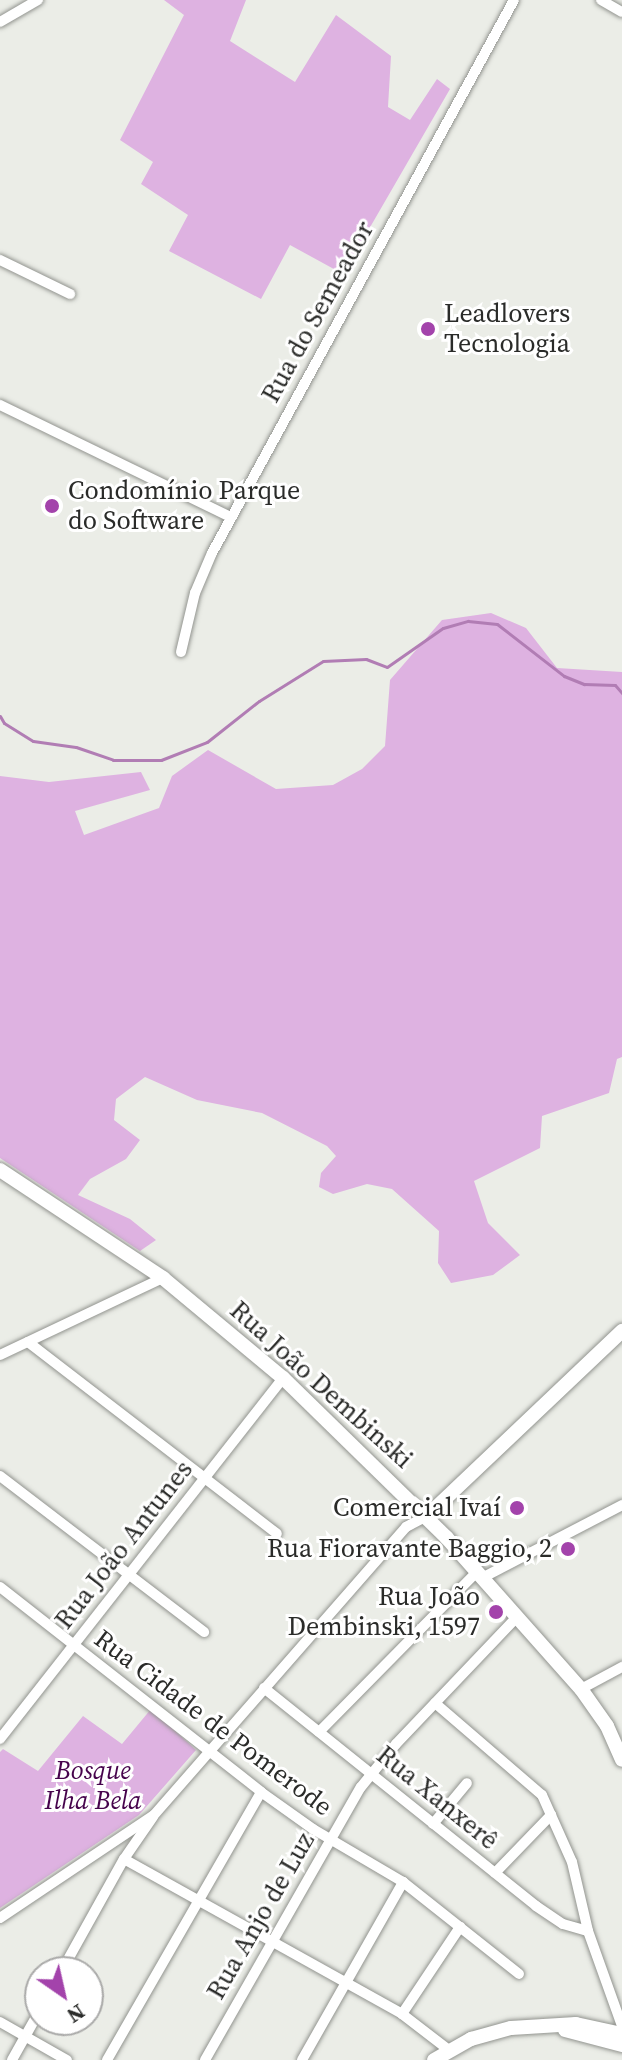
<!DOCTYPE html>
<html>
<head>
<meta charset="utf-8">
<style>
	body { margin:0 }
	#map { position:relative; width:622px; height:2060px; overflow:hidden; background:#ebede7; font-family:"Source Serif 4",serif }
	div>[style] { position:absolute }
	.green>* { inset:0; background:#deb2e1 }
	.stream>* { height:3px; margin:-1.5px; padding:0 1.5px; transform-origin:1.5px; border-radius:1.5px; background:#b17db4 }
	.roads { filter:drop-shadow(0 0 2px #92948f) drop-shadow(0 0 2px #92948f) }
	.street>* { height:10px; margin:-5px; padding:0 5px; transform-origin:5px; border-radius:5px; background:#fff }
	.secondary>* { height:14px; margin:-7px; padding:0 7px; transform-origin:7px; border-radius:7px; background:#fff }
	.dots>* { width:22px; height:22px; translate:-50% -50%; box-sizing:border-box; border:4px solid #fff; border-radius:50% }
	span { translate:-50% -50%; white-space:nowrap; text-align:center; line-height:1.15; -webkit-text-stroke:6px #fff; paint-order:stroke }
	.street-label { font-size:26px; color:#2a2b29 }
	.poi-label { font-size:26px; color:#2a2b29 }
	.left { translate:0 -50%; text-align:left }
	.right { translate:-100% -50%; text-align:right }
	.park-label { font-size:26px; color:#46034c; font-style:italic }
	.north { position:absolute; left:24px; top:1956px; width:80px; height:80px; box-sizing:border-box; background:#fff; border:2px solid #aaaaa9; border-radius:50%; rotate:146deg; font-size:22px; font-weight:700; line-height:32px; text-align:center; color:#2a2b29 }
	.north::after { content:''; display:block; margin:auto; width:28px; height:36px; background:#a343ab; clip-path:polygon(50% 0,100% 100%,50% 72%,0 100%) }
</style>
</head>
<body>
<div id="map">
	<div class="green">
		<div style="clip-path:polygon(164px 0,246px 0,230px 41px,295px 82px,336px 15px,391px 56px,388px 107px,410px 120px,437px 79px,450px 89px,343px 274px,290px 245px,261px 299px,169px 251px,188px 215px,141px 184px,153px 162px,120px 140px,184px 15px)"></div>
		<div style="clip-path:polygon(491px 613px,526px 628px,557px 668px,622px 672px,622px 1057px,617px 1059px,609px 1093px,542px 1116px,540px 1148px,474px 1181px,488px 1223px,520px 1255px,493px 1275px,451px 1283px,438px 1263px,439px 1231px,392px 1189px,367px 1184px,333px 1194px,319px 1187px,321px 1173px,336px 1156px,327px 1146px,262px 1113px,197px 1100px,145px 1077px,116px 1099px,114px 1120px,140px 1140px,126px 1159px,90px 1179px,78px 1195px,130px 1219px,156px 1240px,140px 1251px,0 1158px,0 776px,49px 782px,141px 772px,150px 790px,75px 811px,84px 835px,159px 808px,172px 776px,208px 750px,276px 789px,333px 785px,362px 769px,385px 746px,390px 680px,442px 620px)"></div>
		<div style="clip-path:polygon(151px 1709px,196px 1750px,139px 1815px,0 1908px,0 1752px,3px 1749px,38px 1771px,83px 1716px,122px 1744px)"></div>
	</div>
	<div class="stream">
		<div style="left:0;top:716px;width:8px;rotate:60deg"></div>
		<div style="left:4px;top:723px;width:34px;rotate:32deg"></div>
		<div style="left:33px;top:741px;width:43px;rotate:7.9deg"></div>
		<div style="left:76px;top:747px;width:39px;rotate:19deg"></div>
		<div style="left:113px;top:760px;width:48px"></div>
		<div style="left:161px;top:760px;width:49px;rotate:-21.4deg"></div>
		<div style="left:207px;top:742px;width:66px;rotate:-38.3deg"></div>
		<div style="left:259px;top:701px;width:75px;rotate:-32deg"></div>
		<div style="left:323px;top:661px;width:43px;rotate:-2.7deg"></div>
		<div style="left:366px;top:659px;width:22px;rotate:21deg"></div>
		<div style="left:387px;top:667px;width:68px;rotate:-34.9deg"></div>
		<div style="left:443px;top:628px;width:26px;rotate:-16deg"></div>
		<div style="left:468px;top:621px;width:29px;rotate:6deg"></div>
		<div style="left:497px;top:624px;width:85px;rotate:37.8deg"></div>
		<div style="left:564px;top:676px;width:22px;rotate:22deg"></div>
		<div style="left:584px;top:684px;width:31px;rotate:2deg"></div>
		<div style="left:615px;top:685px;width:11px;rotate:49deg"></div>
	</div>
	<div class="roads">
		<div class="street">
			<div style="left:601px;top:0;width:24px;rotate:30deg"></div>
			<div style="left:0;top:22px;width:44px;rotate:-30.1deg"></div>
			<div style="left:0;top:260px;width:78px;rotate:25.9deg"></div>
			<div style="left:0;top:405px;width:257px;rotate:25.9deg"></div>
			<div style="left:181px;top:652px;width:61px;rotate:-76.7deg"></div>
			<div style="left:195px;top:593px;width:43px;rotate:-67deg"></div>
			<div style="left:212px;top:553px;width:630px;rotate:-61.36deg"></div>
			<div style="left:28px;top:1342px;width:314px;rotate:37.6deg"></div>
			<div style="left:0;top:1355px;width:180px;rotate:-25.3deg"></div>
			<div style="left:0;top:1476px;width:257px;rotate:37.4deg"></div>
			<div style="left:482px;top:1578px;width:158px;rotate:-27.5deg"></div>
			<div style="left:0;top:1587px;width:332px;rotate:38.1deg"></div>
			<div style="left:261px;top:1792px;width:64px;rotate:35.4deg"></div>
			<div style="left:313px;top:1829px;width:104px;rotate:30.5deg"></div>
			<div style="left:403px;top:1882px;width:148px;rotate:38.4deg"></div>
			<div style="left:264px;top:1688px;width:349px;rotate:38.7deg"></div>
			<div style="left:536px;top:1906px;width:32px;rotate:34deg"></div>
			<div style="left:563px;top:1924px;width:26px;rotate:16deg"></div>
			<div style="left:581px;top:1689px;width:47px;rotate:-28.2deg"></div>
			<div style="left:435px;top:1703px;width:141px;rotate:40.7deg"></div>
			<div style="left:542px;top:1795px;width:73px;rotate:65.9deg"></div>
			<div style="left:572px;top:1862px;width:71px;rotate:76.9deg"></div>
			<div style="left:588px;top:1931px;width:101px;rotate:70.3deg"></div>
			<div style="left:319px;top:1732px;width:225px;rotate:-45.4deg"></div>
			<div style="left:0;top:1739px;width:459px;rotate:-51.9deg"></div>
			<div style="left:433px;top:1824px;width:53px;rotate:-50.3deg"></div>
			<div style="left:124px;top:1859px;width:318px;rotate:29.1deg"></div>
			<div style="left:402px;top:2014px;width:59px;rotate:37.5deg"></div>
			<div style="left:495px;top:1873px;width:81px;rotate:-46deg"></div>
			<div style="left:0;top:1918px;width:185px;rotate:-33.8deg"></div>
			<div style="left:154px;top:1815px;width:383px;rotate:-48.8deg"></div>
			<div style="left:406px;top:1527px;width:24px;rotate:-28deg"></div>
			<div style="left:61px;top:1972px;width:129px;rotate:-60.9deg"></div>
			<div style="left:124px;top:1859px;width:51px;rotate:-55.4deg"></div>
			<div style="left:402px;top:2014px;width:105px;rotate:-56.3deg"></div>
			<div style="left:0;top:2022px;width:77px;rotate:29.6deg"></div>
			<div style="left:12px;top:2060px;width:57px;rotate:-60.8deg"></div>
			<div style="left:107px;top:2060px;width:309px;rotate:-60.1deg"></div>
			<div style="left:205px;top:2060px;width:314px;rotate:-60.3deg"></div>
			<div style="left:361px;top:1787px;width:55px;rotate:-50.9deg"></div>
			<div style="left:396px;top:1744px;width:175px;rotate:-46.4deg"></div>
			<div style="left:302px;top:2060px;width:205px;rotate:-60.4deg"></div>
		</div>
		<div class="secondary">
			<div style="left:0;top:1170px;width:196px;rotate:33.5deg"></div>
			<div style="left:163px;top:1278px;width:156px;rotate:39.8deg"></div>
			<div style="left:283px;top:1378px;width:228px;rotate:44.3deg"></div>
			<div style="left:446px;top:1537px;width:203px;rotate:48.4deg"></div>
			<div style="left:581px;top:1689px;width:45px;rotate:54.9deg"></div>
			<div style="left:607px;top:1726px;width:37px;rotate:66deg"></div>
			<div style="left:427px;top:1516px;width:269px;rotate:-43.5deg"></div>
			<div style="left:565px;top:2030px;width:59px;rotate:14.7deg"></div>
			<div style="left:434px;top:2060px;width:43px;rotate:-29.6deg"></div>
			<div style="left:471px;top:2039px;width:41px;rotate:-15.4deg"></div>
			<div style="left:511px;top:2028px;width:65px;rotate:-3.5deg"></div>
			<div style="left:576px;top:2024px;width:47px;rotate:12.3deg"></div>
		</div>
	</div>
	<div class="dots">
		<div style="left:428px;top:329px;background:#a343ab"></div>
		<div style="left:52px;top:506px;background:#a343ab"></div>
		<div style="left:517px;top:1508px;background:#a343ab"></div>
		<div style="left:568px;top:1549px;background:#a343ab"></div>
		<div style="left:496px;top:1612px;background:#a343ab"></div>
	</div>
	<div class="street-label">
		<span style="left:318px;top:312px;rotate:-61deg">Rua do Semeador</span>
		<span style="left:321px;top:1385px;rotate:42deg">Rua João Dembinski</span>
		<span style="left:124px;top:1545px;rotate:-52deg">Rua João Antunes</span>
		<span style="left:213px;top:1723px;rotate:37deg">Rua Cidade de Pomerode</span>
		<span style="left:437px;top:1798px;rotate:39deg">Rua Xanxerê</span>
		<span style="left:261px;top:1916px;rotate:-60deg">Rua Anjo de Luz</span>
	</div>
	<div class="poi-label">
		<span class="left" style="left:444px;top:329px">Leadlovers<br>Tecnologia</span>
		<span class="left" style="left:68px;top:506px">Condomínio Parque<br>do Software</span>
		<span class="right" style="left:501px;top:1508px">Comercial Ivaí</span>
		<span class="right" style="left:552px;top:1549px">Rua Fioravante Baggio, 2</span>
		<span class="right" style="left:480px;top:1612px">Rua João<br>Dembinski, 1597</span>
	</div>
	<div class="park-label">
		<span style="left:93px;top:1786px">Bosque<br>Ilha Bela</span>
	</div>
	<div class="north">N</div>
</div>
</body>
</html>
